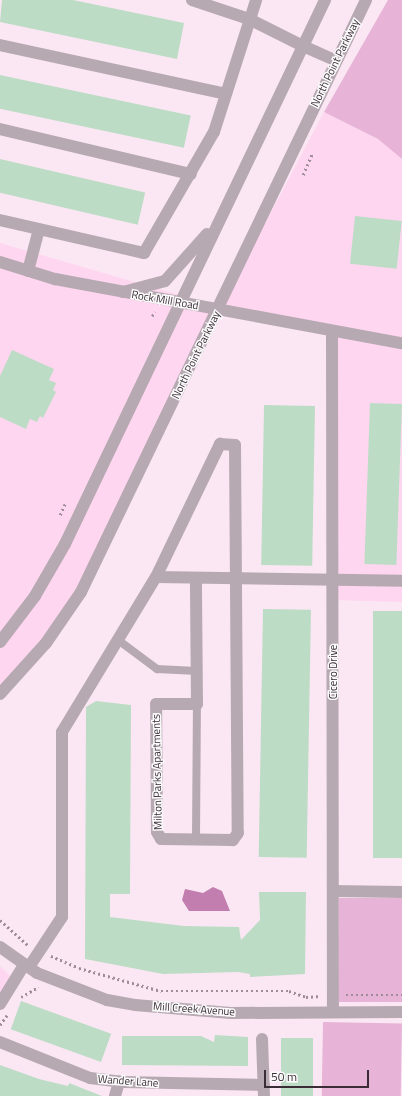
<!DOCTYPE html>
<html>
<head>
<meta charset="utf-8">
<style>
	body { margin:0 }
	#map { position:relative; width:402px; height:1096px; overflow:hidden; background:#fbe7f4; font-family:"Titillium Web",sans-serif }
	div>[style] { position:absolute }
	.built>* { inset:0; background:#fed6f0 }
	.green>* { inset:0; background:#e7b3d6; transform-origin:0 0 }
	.water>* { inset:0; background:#c27eae }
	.building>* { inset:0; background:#bddcc5; transform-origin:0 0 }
	.path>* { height:2.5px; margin-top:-1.25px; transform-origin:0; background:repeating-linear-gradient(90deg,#9e8d98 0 2px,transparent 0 5px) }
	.service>* { height:8px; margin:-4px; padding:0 4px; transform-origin:4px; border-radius:4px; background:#b7a9b2 }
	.minor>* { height:12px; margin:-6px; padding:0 6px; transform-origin:6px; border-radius:6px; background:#b7a9b2 }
	.tertiary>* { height:12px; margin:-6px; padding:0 6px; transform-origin:6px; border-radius:6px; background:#b7a9b2 }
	span { translate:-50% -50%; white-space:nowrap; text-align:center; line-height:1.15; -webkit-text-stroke:3px #fbfbfb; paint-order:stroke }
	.street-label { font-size:11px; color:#3a2d36 }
	.scale { position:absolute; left:264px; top:1070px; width:105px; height:18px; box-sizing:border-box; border:2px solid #3a2d36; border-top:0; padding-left:5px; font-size:12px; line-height:14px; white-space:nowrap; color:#3a2d36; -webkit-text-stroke:3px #fbfbfb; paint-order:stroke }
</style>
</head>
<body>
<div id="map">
	<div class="built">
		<div style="clip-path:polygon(324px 112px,378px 139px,402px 159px,402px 602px,331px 600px,331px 329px,221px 307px,70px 616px,0 687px,0 243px,221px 307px)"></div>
		<div style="clip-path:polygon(0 966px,12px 978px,0 1001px)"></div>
	</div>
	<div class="green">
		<div style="clip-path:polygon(388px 0,402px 0,402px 159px,378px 139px,324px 112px)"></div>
		<div style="left:339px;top:898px;width:63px;height:104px"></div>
		<div style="left:323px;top:1022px;width:79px;height:74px;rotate:1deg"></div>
	</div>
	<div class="water">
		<div style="clip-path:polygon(213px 887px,222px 891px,230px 911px,189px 911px,182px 900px,185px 889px,203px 893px)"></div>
	</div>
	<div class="building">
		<div style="clip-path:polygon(2px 0,73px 0,184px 23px,177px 59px,0 22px)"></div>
		<div style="left:0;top:75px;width:195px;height:33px;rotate:12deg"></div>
		<div style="left:0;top:159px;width:149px;height:33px;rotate:13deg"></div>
		<div style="left:355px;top:216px;width:47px;height:48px;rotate:6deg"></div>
		<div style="clip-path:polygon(12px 350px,54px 369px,49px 380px,56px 383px,53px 390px,56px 392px,43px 418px,40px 416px,37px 422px,30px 419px,26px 429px,0 417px,0 376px)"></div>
		<div style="left:370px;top:403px;width:32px;height:161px;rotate:2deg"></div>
		<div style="left:264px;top:405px;width:51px;height:160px;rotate:1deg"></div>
		<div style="left:263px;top:609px;width:48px;height:248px;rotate:1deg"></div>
		<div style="left:402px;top:611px;width:247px;height:29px;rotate:90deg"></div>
		<div style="clip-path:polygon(96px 701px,131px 705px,130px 894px,110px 894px,110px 917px,184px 926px,239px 927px,241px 940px,260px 920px,259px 892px,306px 892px,305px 974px,250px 977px,250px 974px,238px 972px,163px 974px,85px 959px,86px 707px)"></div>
		<div style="left:21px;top:1001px;width:96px;height:30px;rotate:20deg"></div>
		<div style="clip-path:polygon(215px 1035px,248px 1037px,248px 1066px,122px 1065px,122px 1036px,201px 1036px,214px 1042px)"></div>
		<div style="left:313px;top:1038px;width:58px;height:32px;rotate:90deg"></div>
		<div style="clip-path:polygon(0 1065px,39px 1079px,68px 1086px,69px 1083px,102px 1096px,0 1096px)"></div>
	</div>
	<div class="path">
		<div style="left:303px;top:175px;width:23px;rotate:-67deg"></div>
		<div style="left:152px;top:316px;width:5px;rotate:-53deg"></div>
		<div style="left:60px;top:515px;width:12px;rotate:-66deg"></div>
		<div style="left:0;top:920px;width:38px;rotate:42deg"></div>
		<div style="left:51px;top:956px;width:30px;rotate:23deg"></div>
		<div style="left:79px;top:968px;width:85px;rotate:15.7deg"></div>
		<div style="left:161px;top:991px;width:128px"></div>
		<div style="left:289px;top:991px;width:18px;rotate:19deg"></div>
		<div style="left:306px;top:997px;width:15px;rotate:-4deg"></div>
		<div style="left:346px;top:995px;width:56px"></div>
		<div style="left:21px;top:997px;width:20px;rotate:-30deg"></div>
		<div style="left:0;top:1025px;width:12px;rotate:-55deg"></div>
	</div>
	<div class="service">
		<div style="left:118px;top:640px;width:49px;rotate:36.6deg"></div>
		<div style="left:157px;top:669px;width:40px;rotate:2.9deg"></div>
		<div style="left:196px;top:839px;width:135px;rotate:-89.6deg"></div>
	</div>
	<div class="minor">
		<div style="left:192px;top:0;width:60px;rotate:18.4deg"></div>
		<div style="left:249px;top:19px;width:60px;rotate:26.6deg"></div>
		<div style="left:0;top:45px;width:231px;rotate:12.2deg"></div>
		<div style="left:0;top:129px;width:196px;rotate:13.3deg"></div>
		<div style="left:0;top:220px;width:148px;rotate:12.9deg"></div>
		<div style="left:144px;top:253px;width:140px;rotate:-60deg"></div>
		<div style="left:214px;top:132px;width:139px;rotate:-72.3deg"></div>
		<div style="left:0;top:262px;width:58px;rotate:17.2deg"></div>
		<div style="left:55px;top:279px;width:353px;rotate:10.5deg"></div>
		<div style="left:28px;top:271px;width:43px;rotate:-75.3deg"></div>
		<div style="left:332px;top:332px;width:680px;rotate:89.92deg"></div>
		<div style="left:156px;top:577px;width:246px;rotate:0.9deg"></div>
		<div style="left:333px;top:891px;width:69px;rotate:0.8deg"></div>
		<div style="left:0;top:947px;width:45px;rotate:35.1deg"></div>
		<div style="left:37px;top:973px;width:75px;rotate:21.1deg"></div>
		<div style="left:107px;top:1000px;width:28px;rotate:10deg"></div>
		<div style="left:135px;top:1005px;width:96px;rotate:4.8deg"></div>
		<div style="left:231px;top:1013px;width:171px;rotate:-0.3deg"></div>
		<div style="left:29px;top:967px;width:60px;rotate:-56.6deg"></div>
		<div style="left:62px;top:917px;width:185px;rotate:-90deg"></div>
		<div style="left:62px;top:732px;width:181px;rotate:-58.8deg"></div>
		<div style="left:156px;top:577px;width:148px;rotate:-64.3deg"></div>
		<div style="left:220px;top:444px;width:15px;rotate:4deg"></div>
		<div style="left:235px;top:445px;width:388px;rotate:89.6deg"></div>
		<div style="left:238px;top:833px;width:9px;rotate:126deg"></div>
		<div style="left:233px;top:840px;width:72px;rotate:-179.2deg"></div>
		<div style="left:161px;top:839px;width:8px;rotate:-120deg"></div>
		<div style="left:157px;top:832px;width:128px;rotate:-90.4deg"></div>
		<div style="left:156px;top:704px;width:41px"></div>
		<div style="left:197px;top:704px;width:124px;rotate:-90.5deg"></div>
		<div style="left:0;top:1004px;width:46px;rotate:-58.4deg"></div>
		<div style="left:262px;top:1039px;width:57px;rotate:88deg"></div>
		<div style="left:0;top:1042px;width:97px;rotate:21.8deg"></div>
		<div style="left:90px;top:1078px;width:33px;rotate:7deg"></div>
		<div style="left:123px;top:1082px;width:141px;rotate:1.2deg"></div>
		<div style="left:115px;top:1096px;width:15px;rotate:-74deg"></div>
	</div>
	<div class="tertiary">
		<div style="left:303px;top:46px;width:36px;rotate:24deg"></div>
		<div style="left:123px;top:292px;width:43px;rotate:-14.7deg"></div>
		<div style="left:165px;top:281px;width:63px;rotate:-48.2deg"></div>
		<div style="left:0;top:642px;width:58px;rotate:-52.7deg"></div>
		<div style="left:35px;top:596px;width:60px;rotate:-60deg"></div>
		<div style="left:65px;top:544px;width:603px;rotate:-64.45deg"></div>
		<div style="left:0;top:694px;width:69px;rotate:-48deg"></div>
		<div style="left:46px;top:643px;width:62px;rotate:-55.5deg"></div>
		<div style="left:81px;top:592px;width:657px;rotate:-64.29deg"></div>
	</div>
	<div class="street-label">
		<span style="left:335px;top:63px;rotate:-64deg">North Point Parkway</span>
		<span style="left:165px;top:300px;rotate:10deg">Rock Mill Road</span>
		<span style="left:196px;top:355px;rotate:-64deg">North Point Parkway</span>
		<span style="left:333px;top:672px;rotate:-90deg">Cicero Drive</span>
		<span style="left:157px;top:772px;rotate:-91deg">Milton Parks Apartments</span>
		<span style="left:194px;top:1009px;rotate:4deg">Mill Creek Avenue</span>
		<span style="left:128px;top:1081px;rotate:4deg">Wander Lane</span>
	</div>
	<div class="scale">50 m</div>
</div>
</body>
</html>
